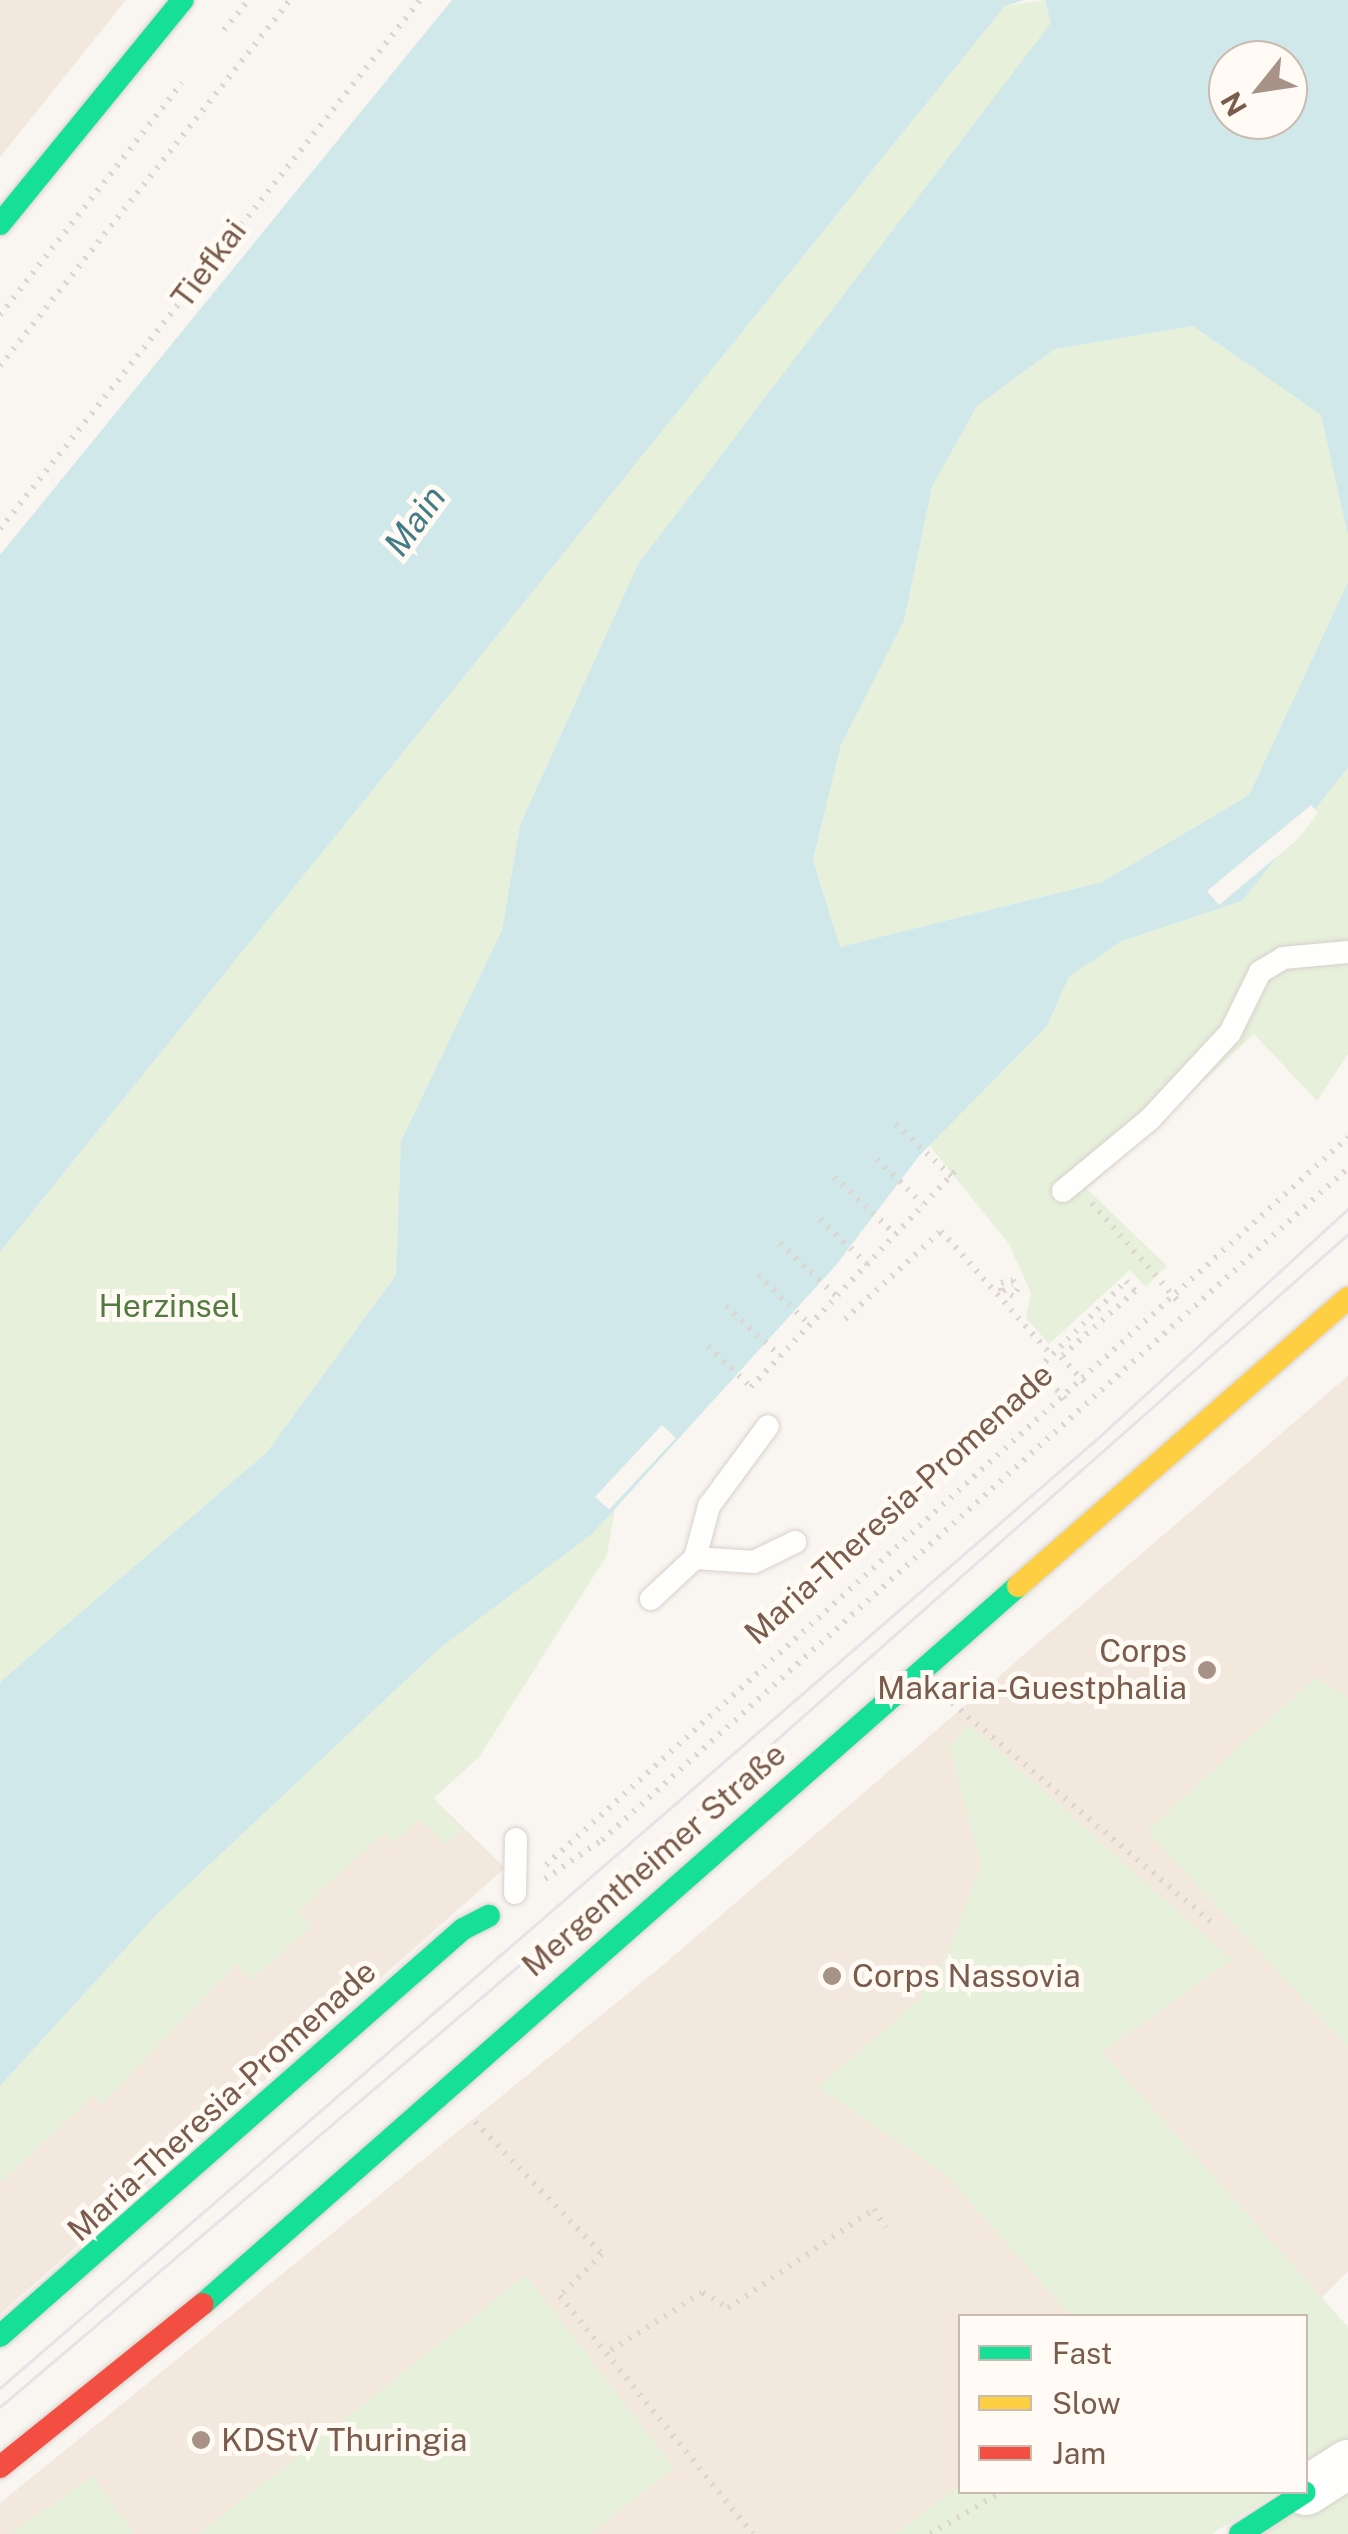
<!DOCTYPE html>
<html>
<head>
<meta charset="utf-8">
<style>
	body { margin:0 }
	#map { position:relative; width:1348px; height:2534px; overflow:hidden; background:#f9f5f0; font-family:"Public Sans",sans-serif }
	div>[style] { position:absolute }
	.residential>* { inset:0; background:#f2e8de }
	.green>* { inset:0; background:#e7f0db }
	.water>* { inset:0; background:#d0e8ea }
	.pier>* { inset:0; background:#f9f5f0; transform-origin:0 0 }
	.path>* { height:6px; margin-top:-3px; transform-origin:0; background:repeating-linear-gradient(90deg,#dcd5d0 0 2.5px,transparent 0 10.5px) }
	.roads { filter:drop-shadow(0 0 2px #d7d1cb) drop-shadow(0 0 2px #d7d1cb) }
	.lane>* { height:22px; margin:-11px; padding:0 11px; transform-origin:11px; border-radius:11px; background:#fefefd }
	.street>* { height:48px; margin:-24px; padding:0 24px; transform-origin:24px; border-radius:24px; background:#fefefd }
	.fast>* { height:22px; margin:-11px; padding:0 11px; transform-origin:11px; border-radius:11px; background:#16e098 }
	.slow>* { height:22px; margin:-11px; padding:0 11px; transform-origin:11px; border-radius:11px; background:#ffcf43 }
	.jam>* { height:22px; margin:-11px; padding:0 11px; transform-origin:11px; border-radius:11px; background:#f24e42 }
	.tram>* { height:2.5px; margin:-1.25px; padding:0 1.25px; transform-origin:1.25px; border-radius:1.25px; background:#e6e3e7 }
	.dots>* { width:28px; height:28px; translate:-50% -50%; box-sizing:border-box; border:5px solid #fffaf3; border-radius:50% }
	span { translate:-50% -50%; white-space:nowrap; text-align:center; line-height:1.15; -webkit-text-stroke:10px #fffaf3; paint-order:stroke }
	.street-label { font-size:32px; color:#7a5c4d }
	.park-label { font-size:32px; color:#537a41 }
	.poi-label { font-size:32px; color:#7a5c4d }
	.right { translate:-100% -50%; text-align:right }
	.left { translate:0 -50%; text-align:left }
	.water-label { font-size:35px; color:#437c86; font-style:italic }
	.legend { position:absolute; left:958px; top:2314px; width:350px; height:180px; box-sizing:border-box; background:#fffaf3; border:2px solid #cabbb1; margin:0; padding:12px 18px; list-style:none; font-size:30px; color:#7a5c4d }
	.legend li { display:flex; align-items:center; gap:20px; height:50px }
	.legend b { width:50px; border:2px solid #cabbb1 }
	.north { position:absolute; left:1208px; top:40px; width:100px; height:100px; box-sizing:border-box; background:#fffaf3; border:2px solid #cabbb1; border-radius:50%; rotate:240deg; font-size:28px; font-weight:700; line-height:40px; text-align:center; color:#7a5c4d }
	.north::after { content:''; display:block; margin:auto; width:35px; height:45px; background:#a69286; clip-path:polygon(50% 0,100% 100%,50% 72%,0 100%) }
</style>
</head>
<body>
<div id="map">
	<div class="residential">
		<div style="clip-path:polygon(0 0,126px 0,0 157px)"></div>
		<div style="clip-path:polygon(1348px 1376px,1348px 2271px,1304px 2316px,961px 2316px,961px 2492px,1098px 2534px,0 2534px,0 2503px,668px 1961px)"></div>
		<div style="clip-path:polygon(433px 1798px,505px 1868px,0 2314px,0 2173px,237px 1906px)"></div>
	</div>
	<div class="green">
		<div style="clip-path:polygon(1045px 0,1052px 23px,638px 564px,520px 825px,502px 930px,401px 1141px,396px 1275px,267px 1452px,0 1682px,0 1252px,1005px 6px)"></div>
		<div style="clip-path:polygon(1193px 326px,1321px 415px,1348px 536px,1348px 582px,1249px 795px,1102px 882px,840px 947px,813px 860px,841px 745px,904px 621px,932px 487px,977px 406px,1055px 349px)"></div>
		<div style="clip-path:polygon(1348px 768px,1348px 1054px,1317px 1101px,1254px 1034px,1087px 1189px,1167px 1266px,1146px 1287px,1130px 1270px,1049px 1344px,1026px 1318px,1031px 1293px,1009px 1244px,929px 1145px,1047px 1026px,1069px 977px,1122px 941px,1242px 901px)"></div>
		<div style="clip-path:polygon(615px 1509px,607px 1555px,479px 1757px,434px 1798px,493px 1866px,460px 1831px,445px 1844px,421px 1819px,395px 1841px,399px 1847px,384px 1833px,299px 1911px,312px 1926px,251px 1980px,236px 1964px,102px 2104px,93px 2096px,0 2183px,0 2086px,158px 1913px,440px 1648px)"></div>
		<div style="clip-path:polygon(1316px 1677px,1348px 1698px,1348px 2047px,1147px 1831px)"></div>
		<div style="clip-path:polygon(969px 1724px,1232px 1960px,1102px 2052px,1348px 2327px,1348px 2447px,1306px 2474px,1306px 2316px,1071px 2316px,945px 2174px,818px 2087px,918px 2001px,946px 1957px,981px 1864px,949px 1747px)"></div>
		<div style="clip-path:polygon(526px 2275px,674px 2468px,591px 2534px,199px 2534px)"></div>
		<div style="clip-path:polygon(93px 2476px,134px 2534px,10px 2534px)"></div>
		<div style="clip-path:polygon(1348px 2479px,1348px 2534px,1264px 2534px)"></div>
		<div style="clip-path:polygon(960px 2486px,961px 2492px,1278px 2492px,1212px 2534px,894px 2534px)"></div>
	</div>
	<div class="water">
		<div style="clip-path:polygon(452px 0,1024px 0,1005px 6px,0 1252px,0 555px)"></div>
		<div style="clip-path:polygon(evenodd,1045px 0,1348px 0,1348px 536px,1321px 415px,1193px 326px,1055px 349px,977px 406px,932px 487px,904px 621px,841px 745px,813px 860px,840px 947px,1102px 882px,1249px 795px,1348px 582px,1348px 768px,1242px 901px,1122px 941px,1069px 977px,1047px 1026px,919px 1156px,836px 1265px,592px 1534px,440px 1648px,158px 1913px,0 2086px,0 1682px,267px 1452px,396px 1275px,401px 1141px,502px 930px,520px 825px,638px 564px,1051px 23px,1045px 0,1228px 60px,1288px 60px,1288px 120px,1228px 120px,1228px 60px)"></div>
	</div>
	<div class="pier">
		<div style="clip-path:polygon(1311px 805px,1318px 813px,1298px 839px,1219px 905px,1207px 891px)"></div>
		<div style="left:662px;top:1425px;width:19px;height:98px;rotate:43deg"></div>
	</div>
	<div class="path">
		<div style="left:224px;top:30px;width:38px;rotate:-51deg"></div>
		<div style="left:0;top:315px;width:295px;rotate:-51.9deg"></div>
		<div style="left:0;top:366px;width:467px;rotate:-51.6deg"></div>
		<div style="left:0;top:529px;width:675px;rotate:-51.55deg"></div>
		<div style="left:896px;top:1124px;width:76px;rotate:43.4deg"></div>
		<div style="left:877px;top:1159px;width:64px;rotate:44.4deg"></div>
		<div style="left:834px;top:1177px;width:83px;rotate:43.1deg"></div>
		<div style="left:1092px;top:1203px;width:129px;rotate:48.8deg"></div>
		<div style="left:820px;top:1219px;width:65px;rotate:43.8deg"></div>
		<div style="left:780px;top:1243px;width:77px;rotate:43.4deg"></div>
		<div style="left:758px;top:1275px;width:72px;rotate:43.9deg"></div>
		<div style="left:1001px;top:1291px;width:8px;rotate:-90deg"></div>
		<div style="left:1001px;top:1283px;width:12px;rotate:-14deg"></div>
		<div style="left:1013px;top:1280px;width:10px;rotate:61deg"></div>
		<div style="left:1018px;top:1289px;width:9px;rotate:126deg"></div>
		<div style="left:1013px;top:1296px;width:11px;rotate:-153deg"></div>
		<div style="left:1003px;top:1291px;width:11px;rotate:-27deg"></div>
		<div style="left:726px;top:1306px;width:74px;rotate:42.8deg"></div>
		<div style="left:845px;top:1319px;width:130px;rotate:-42.5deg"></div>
		<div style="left:941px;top:1231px;width:161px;rotate:48.3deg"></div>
		<div style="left:708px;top:1346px;width:59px;rotate:43.6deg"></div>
		<div style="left:751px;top:1387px;width:299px;rotate:-46.6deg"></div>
		<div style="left:1065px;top:1399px;width:40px;rotate:-132deg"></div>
		<div style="left:1038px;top:1369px;width:124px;rotate:-45deg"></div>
		<div style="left:1126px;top:1281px;width:13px;rotate:48deg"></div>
		<div style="left:1135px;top:1291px;width:99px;rotate:138.3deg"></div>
		<div style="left:1061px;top:1357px;width:34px;rotate:47deg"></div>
		<div style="left:952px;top:1703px;width:339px;rotate:40.2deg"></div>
		<div style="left:546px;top:1865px;width:1083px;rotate:-42.23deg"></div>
		<div style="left:545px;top:1879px;width:69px;rotate:-34.4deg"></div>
		<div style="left:602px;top:1840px;width:1004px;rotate:-42.01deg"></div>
		<div style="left:475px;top:2122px;width:183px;rotate:46.1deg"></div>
		<div style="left:602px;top:2254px;width:59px;rotate:135deg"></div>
		<div style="left:560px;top:2296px;width:306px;rotate:51deg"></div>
		<div style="left:611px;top:2350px;width:109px;rotate:-32.2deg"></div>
		<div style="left:703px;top:2292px;width:30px;rotate:33deg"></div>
		<div style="left:728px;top:2308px;width:176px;rotate:-34.1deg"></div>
		<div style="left:874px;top:2209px;width:22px;rotate:58deg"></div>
		<div style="left:930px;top:2534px;width:82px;rotate:-30.6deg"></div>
	</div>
	<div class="roads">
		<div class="lane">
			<div style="left:1063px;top:1191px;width:113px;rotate:-39.6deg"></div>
			<div style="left:1150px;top:1119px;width:117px;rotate:-47.1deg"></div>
			<div style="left:1230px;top:1033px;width:68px;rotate:-63.8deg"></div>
			<div style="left:1260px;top:972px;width:27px;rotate:-31deg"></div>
			<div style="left:1283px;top:958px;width:65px;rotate:-5.3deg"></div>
			<div style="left:695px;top:1558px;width:59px;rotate:3.9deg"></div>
			<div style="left:754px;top:1562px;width:46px;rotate:-26deg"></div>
			<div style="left:651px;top:1599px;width:60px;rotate:-43deg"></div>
			<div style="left:695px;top:1558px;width:54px;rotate:-74.9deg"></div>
			<div style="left:709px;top:1506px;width:99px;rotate:-53.6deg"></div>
			<div style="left:515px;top:1893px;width:54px;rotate:-88.9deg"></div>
		</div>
		<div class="street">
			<div style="left:1306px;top:2491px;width:50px;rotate:-32.7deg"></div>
		</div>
		<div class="fast">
			<div style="left:0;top:224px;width:289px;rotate:-50.8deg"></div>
			<div style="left:203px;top:2304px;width:1086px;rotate:-41.38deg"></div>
			<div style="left:0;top:2336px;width:616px;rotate:-41.32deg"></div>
			<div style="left:463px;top:1929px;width:29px;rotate:-27deg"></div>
			<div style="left:1240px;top:2534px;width:77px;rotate:-32.9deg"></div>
		</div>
		<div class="slow">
			<div style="left:1018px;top:1586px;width:438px;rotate:-41.1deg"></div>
		</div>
		<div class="jam">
			<div style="left:0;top:2467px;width:260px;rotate:-38.8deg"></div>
		</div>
	</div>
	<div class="tram">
		<div style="left:0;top:2388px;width:1452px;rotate:-40.87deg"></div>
		<div style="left:1098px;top:1438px;width:339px;rotate:-42.5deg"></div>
		<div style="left:0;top:2407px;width:767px;rotate:-40.4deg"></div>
		<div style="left:584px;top:1910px;width:1020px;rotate:-41.5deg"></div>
	</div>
	<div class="dots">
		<div style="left:1207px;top:1670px;background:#a69286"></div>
		<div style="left:832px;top:1976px;background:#a69286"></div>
		<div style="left:201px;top:2440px;background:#a69286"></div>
	</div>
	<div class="street-label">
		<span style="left:209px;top:264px;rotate:-53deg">Tiefkai</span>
		<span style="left:899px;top:1504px;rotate:-42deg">Maria-Theresia-Promenade</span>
		<span style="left:654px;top:1860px;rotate:-41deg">Mergentheimer Straße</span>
		<span style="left:222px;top:2101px;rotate:-42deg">Maria-Theresia-Promenade</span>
	</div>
	<div class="park-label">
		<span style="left:169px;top:1306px">Herzinsel</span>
	</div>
	<div class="poi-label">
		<span class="right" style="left:1187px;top:1670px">Corps<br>Makaria-Guestphalia</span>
		<span class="left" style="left:852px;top:1976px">Corps Nassovia</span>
		<span class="left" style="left:221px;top:2440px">KDStV Thuringia</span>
	</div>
	<div class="water-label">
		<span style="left:415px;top:521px;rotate:-54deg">Main</span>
	</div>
	<ul class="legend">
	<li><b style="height:12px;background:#16e098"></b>Fast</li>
	<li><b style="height:12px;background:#ffcf43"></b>Slow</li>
	<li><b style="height:12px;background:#f24e42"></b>Jam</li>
	</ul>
	<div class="north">N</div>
</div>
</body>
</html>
